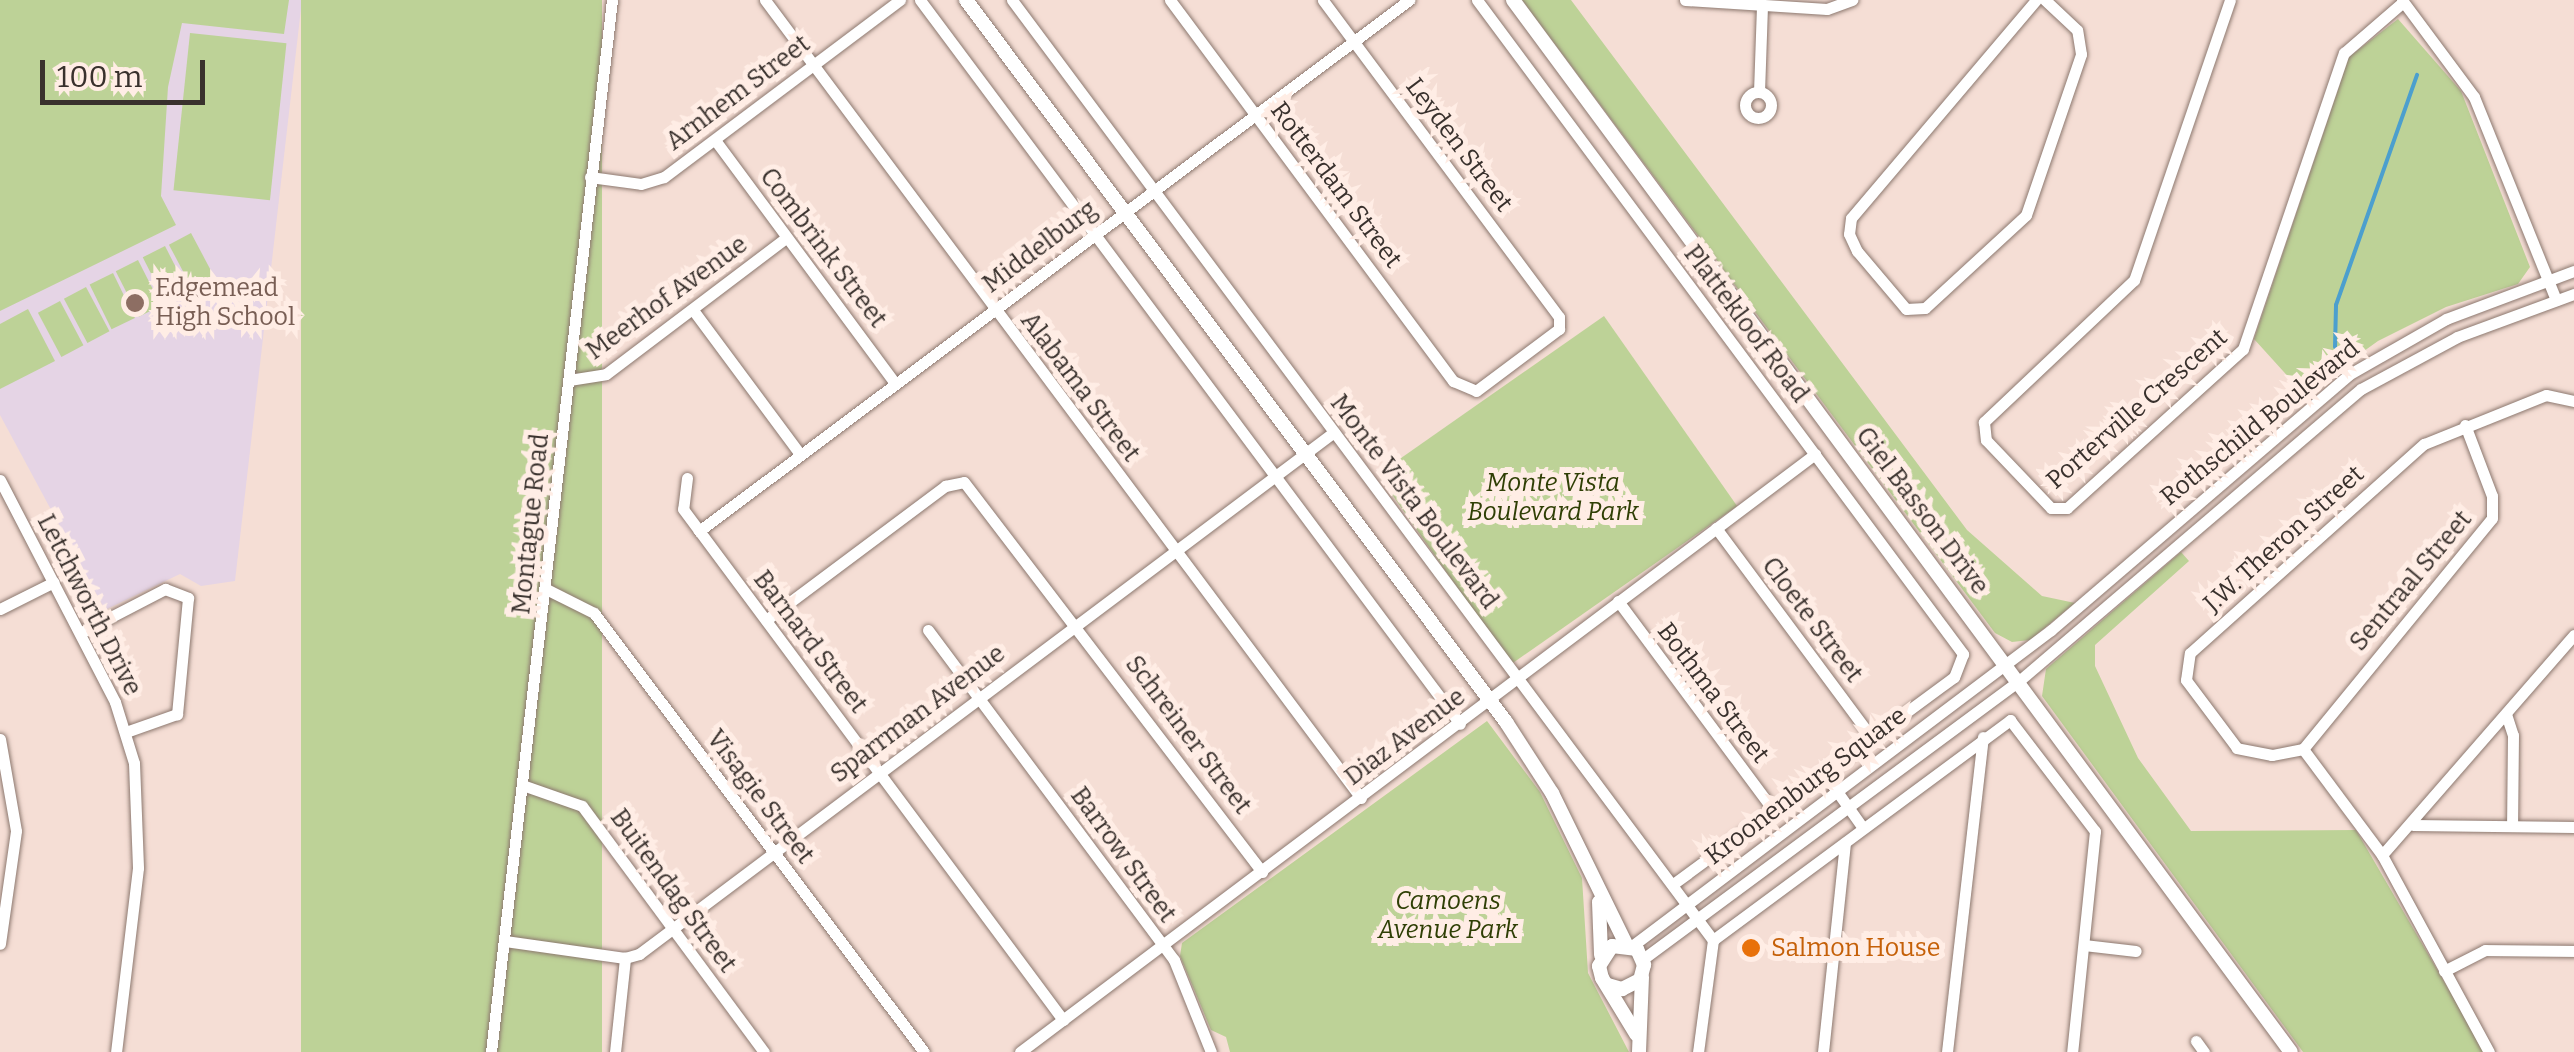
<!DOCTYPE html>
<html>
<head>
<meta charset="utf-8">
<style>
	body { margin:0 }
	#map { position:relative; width:2574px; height:1052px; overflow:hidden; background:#f5ded5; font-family:Bitter,serif }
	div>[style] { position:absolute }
	.education>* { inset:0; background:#e5d4e5 }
	.green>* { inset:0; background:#bdd297; transform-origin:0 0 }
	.stream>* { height:4px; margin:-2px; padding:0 2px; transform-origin:2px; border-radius:2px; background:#4c9fce }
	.roads { filter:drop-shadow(0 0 2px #8c786f) drop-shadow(0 0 2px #8c786f) }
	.minor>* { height:11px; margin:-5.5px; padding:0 5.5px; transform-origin:5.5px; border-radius:5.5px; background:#fff }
	.minor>.ring { margin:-5.5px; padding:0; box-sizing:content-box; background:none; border:11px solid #fff; border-radius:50% }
	.major>* { height:14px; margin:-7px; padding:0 7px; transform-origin:7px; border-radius:7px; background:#fff }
	.dots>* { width:28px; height:28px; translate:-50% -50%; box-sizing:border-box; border:5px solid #ffede5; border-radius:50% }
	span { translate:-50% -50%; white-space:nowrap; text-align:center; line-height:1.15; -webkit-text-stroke:10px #ffede5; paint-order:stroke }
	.street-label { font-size:25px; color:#39312d }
	.education-label { font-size:25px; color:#785e54 }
	.left { translate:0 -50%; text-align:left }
	.park-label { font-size:25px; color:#2f3f05; font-style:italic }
	.food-label { font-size:25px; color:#c56008 }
	.scale { position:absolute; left:40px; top:60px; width:165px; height:45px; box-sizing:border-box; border:5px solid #39312d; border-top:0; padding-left:12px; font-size:30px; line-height:35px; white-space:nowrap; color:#39312d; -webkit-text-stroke:8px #ffede5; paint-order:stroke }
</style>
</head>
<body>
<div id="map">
	<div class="education">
		<div style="clip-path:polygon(0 0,302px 0,235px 581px,201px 586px,180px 574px,105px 610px,0 415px)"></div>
	</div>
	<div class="green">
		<div style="clip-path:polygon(0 0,289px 0,284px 34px,182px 23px,168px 87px,161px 196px,176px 225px,0 311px)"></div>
		<div style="left:301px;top:0;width:301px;height:1059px"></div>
		<div style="clip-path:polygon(1522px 0,1571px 0,1967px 530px,2042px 596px,2075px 603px,2030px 640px,2012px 642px,1995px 633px)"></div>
		<div style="clip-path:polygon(2398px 19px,2461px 91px,2530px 267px,2518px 284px,2446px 307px,2378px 341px,2304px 394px,2254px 339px,2349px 57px)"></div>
		<div style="left:190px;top:33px;width:97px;height:158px;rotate:6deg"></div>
		<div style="left:191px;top:233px;width:50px;height:25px;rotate:62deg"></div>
		<div style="left:165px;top:246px;width:51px;height:25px;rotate:63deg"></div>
		<div style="left:138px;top:260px;width:51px;height:25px;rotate:63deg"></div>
		<div style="left:113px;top:273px;width:50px;height:26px;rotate:64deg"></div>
		<div style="left:86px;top:287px;width:50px;height:25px;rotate:62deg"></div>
		<div style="left:60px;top:301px;width:50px;height:25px;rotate:62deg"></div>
		<div style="clip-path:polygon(28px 309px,55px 361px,0 389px,0 324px)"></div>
		<div style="left:1604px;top:316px;width:232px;height:276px;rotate:55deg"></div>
		<div style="clip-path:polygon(2181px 552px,2189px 561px,2095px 645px,2095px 666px,2138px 758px,2191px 831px,2356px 830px,2485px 1052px,2303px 1052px,2042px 696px,2046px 669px)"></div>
		<div style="clip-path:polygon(1487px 721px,1540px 792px,1582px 878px,1588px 973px,1629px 1052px,1230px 1052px,1226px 1037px,1211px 1030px,1180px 956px,1182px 943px)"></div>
	</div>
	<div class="stream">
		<div style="left:2335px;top:347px;width:42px;rotate:-88.6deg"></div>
		<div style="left:2336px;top:305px;width:244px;rotate:-70.6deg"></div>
	</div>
	<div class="roads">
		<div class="minor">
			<div style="left:765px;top:0;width:996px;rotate:53.25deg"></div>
			<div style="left:920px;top:0;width:903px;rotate:53.28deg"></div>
			<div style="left:1012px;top:0;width:1173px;rotate:53.29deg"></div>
			<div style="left:1713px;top:940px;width:113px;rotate:97.6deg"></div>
			<div style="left:1170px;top:0;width:475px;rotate:53.4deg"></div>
			<div style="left:1453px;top:381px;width:25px;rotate:23deg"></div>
			<div style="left:1476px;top:391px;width:104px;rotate:-36.8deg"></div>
			<div style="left:1559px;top:329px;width:12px;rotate:-90deg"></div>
			<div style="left:1559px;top:317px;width:395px;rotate:-126.7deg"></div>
			<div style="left:1477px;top:0;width:815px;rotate:53.38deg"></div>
			<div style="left:1963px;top:654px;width:25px;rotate:111deg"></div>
			<div style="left:1954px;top:677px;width:350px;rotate:143.6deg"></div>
			<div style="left:1685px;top:0;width:142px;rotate:3.6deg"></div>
			<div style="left:1827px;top:9px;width:27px;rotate:-20deg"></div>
			<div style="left:2036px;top:0;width:286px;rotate:130.3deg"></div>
			<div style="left:1851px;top:218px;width:16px;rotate:97deg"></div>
			<div style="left:1849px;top:234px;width:19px;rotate:65deg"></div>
			<div style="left:1857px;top:251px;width:76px;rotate:49.8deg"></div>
			<div style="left:1906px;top:309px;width:19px;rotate:-3deg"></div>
			<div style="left:1925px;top:308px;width:137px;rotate:-42.6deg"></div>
			<div style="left:2026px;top:215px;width:170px;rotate:-71.1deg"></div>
			<div style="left:2081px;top:54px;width:24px;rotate:-99deg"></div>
			<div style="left:2077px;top:30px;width:44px;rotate:-136.8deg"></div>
			<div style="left:2230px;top:0;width:296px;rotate:108.9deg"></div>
			<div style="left:2134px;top:280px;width:207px;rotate:136.6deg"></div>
			<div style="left:1984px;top:422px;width:18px;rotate:84deg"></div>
			<div style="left:1986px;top:440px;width:94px;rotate:46.3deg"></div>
			<div style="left:2051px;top:508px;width:16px"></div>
			<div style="left:2067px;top:508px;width:237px;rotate:-42.1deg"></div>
			<div style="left:2243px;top:349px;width:313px;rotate:-71.2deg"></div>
			<div style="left:2344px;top:53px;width:78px;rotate:-40.8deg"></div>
			<div style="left:2402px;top:0;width:121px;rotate:53.4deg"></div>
			<div style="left:2474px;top:97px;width:219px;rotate:68deg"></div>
			<div class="ring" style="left:1745px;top:92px;width:15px;height:15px"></div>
			<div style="left:1759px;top:92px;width:85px;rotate:-88deg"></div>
			<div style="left:715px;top:140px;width:302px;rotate:53.5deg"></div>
			<div style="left:590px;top:177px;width:51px;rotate:7.8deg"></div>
			<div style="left:641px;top:184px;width:24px;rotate:-17deg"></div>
			<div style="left:664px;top:177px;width:295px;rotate:-36.9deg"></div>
			<div style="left:693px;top:310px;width:179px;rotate:53.4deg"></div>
			<div style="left:569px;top:380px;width:37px;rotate:-9deg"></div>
			<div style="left:606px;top:374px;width:226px;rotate:-37.1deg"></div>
			<div style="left:687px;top:478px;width:31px;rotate:97deg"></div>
			<div style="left:683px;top:509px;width:637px;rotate:53.36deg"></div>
			<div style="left:0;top:480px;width:250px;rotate:62.6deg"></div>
			<div style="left:115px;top:702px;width:64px;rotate:72.7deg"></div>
			<div style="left:134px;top:763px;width:105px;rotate:87.8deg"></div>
			<div style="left:138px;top:868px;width:185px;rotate:96.8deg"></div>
			<div style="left:1716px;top:528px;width:262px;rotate:53.4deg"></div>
			<div style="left:699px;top:531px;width:887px;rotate:-36.79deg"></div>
			<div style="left:546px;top:589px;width:54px;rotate:26.6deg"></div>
			<div style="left:594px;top:613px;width:549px;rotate:53.07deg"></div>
			<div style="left:1618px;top:601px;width:260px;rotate:53.4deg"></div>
			<div style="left:0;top:609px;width:60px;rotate:-26.6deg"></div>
			<div style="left:766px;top:620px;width:224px;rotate:-36.8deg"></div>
			<div style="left:945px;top:486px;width:19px;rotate:-12deg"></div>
			<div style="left:964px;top:482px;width:491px;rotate:52.6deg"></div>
			<div style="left:928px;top:630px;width:412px;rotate:53.3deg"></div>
			<div style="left:1174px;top:960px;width:99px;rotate:68.1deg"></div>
			<div style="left:80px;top:633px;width:96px;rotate:-27.4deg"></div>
			<div style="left:165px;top:589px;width:25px;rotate:21deg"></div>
			<div style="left:188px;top:598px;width:117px;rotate:95.4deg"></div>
			<div style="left:177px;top:714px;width:54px;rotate:160.6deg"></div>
			<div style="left:2506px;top:714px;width:22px;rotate:72deg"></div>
			<div style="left:2513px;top:735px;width:91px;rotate:90.6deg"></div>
			<div style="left:0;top:739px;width:93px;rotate:80.1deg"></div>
			<div style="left:16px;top:831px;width:114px;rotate:98.1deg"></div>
			<div style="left:2303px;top:749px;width:32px;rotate:169deg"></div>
			<div style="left:2272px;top:755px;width:36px;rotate:-169deg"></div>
			<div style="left:2237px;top:748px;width:85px;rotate:-126.9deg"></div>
			<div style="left:2186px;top:680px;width:27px;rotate:-82deg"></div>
			<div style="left:2190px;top:653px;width:314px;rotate:-41.8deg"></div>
			<div style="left:2424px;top:444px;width:131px;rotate:-21.9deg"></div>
			<div style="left:2546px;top:395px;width:29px;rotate:12deg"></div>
			<div style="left:2303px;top:749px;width:298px;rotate:-50.7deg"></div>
			<div style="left:2492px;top:518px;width:22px;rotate:-90deg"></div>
			<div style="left:2492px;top:496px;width:76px;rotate:-110.8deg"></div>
			<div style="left:2303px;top:749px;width:132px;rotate:53.3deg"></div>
			<div style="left:2382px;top:855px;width:224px;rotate:61.5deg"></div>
			<div style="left:1824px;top:773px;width:67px;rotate:54.7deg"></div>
			<div style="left:525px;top:786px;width:60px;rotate:19.3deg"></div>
			<div style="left:582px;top:806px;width:306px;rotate:53.5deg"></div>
			<div style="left:2413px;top:825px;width:161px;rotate:0.7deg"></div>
			<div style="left:2382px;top:855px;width:292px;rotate:-48.9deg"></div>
			<div style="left:1713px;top:940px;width:370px;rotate:-36.5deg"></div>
			<div style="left:2010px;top:720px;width:140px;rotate:52.6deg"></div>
			<div style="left:2095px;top:831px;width:222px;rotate:95.9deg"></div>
			<div style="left:505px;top:941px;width:121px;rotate:8.1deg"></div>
			<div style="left:625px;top:958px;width:15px;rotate:-16deg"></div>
			<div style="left:639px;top:954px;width:869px;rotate:-36.91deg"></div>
			<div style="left:2084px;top:945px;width:52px;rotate:6.6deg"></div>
			<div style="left:1632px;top:946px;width:525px;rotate:-37.02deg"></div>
			<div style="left:2051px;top:630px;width:391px;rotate:-40.6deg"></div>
			<div style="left:2348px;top:375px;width:113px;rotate:-29.7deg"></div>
			<div style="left:2446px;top:319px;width:137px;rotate:-20.6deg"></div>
			<div style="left:1643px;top:959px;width:469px;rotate:-36.5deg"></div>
			<div style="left:2020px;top:680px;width:448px;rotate:-40.5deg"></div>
			<div style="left:2361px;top:389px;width:109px;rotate:-28.4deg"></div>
			<div style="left:2457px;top:337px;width:125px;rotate:-20.2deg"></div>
			<div style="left:2444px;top:971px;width:46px;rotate:-27.1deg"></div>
			<div style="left:2485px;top:950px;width:89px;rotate:0.6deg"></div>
			<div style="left:2196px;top:1041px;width:14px;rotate:54deg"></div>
			<div style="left:491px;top:1052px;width:1059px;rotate:-83.44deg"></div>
			<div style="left:615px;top:1052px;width:95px;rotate:-83.9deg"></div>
			<div style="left:1020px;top:1052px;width:995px;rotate:-36.95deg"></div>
			<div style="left:1823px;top:1052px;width:210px;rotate:-84deg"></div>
			<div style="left:1947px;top:1052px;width:317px;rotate:-83.5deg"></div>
		</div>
		<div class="major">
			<div style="left:966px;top:0;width:902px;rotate:53.21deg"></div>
			<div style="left:1506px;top:722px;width:85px;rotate:57.1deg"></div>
			<div style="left:1552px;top:793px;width:168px;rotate:63.9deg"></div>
			<div style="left:1513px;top:0;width:1308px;rotate:53.52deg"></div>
			<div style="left:1599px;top:902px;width:53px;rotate:87.8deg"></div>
			<div style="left:1608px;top:985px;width:15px;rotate:16deg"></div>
			<div style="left:1622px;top:989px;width:20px;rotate:-27deg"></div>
			<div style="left:1640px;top:980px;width:16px;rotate:-75deg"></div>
			<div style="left:1644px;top:965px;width:17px;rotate:-114deg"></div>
			<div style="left:1637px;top:949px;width:25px;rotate:-173deg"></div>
			<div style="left:1612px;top:946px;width:24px;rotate:123deg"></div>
			<div style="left:1599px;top:966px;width:12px;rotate:76deg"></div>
			<div style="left:1602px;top:978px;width:66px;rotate:58.7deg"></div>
			<div style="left:1639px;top:1052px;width:75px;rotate:-87.7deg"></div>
		</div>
	</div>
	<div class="dots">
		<div style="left:135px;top:303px;background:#8d6e63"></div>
		<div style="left:1751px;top:948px;background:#e8710a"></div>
	</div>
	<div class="street-label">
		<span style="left:738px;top:93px;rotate:-37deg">Arnhem Street</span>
		<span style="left:1459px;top:145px;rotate:53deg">Leyden Street</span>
		<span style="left:1336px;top:185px;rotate:53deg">Rotterdam Street</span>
		<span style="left:1040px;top:247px;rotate:-37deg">Middelburg</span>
		<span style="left:823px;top:248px;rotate:53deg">Combrink Street</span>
		<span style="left:667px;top:298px;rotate:-36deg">Meerhof Avenue</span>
		<span style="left:1746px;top:324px;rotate:53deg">Plattekloof Road</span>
		<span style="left:1080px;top:387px;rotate:53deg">Alabama Street</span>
		<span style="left:2137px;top:409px;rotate:-41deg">Porterville Crescent</span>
		<span style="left:2260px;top:423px;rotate:-39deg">Rothschild Boulevard</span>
		<span style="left:1414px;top:502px;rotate:53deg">Monte Vista Boulevard</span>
		<span style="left:1922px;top:511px;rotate:53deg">Giel Basson Drive</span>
		<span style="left:531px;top:524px;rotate:-84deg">Montague Road</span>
		<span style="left:2284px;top:539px;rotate:-42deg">J.W. Theron Street</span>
		<span style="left:2411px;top:581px;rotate:-50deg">Sentraal Street</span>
		<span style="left:89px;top:605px;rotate:63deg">Letchworth Drive</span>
		<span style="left:1812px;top:620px;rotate:53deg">Cloete Street</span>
		<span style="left:810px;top:642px;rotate:53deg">Barnard Street</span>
		<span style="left:1713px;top:693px;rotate:53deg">Bothma Street</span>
		<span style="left:918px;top:714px;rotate:-37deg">Sparrman Avenue</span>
		<span style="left:1188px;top:735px;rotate:53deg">Schreiner Street</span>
		<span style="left:1405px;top:737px;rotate:-37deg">Diaz Avenue</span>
		<span style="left:1806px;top:786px;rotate:-37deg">Kroonenburg Square</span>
		<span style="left:760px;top:797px;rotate:53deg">Visagie Street</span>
		<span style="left:1123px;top:855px;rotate:54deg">Barrow Street</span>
		<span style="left:673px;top:891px;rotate:54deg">Buitendag Street</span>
	</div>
	<div class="education-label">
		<span class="left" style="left:155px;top:303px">Edgemead<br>High School</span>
	</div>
	<div class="park-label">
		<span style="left:1553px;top:498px">Monte Vista<br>Boulevard Park</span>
		<span style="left:1448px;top:916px">Camoens<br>Avenue Park</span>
	</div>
	<div class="food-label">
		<span class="left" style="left:1771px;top:948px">Salmon House</span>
	</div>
	<div class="scale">100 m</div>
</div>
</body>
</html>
